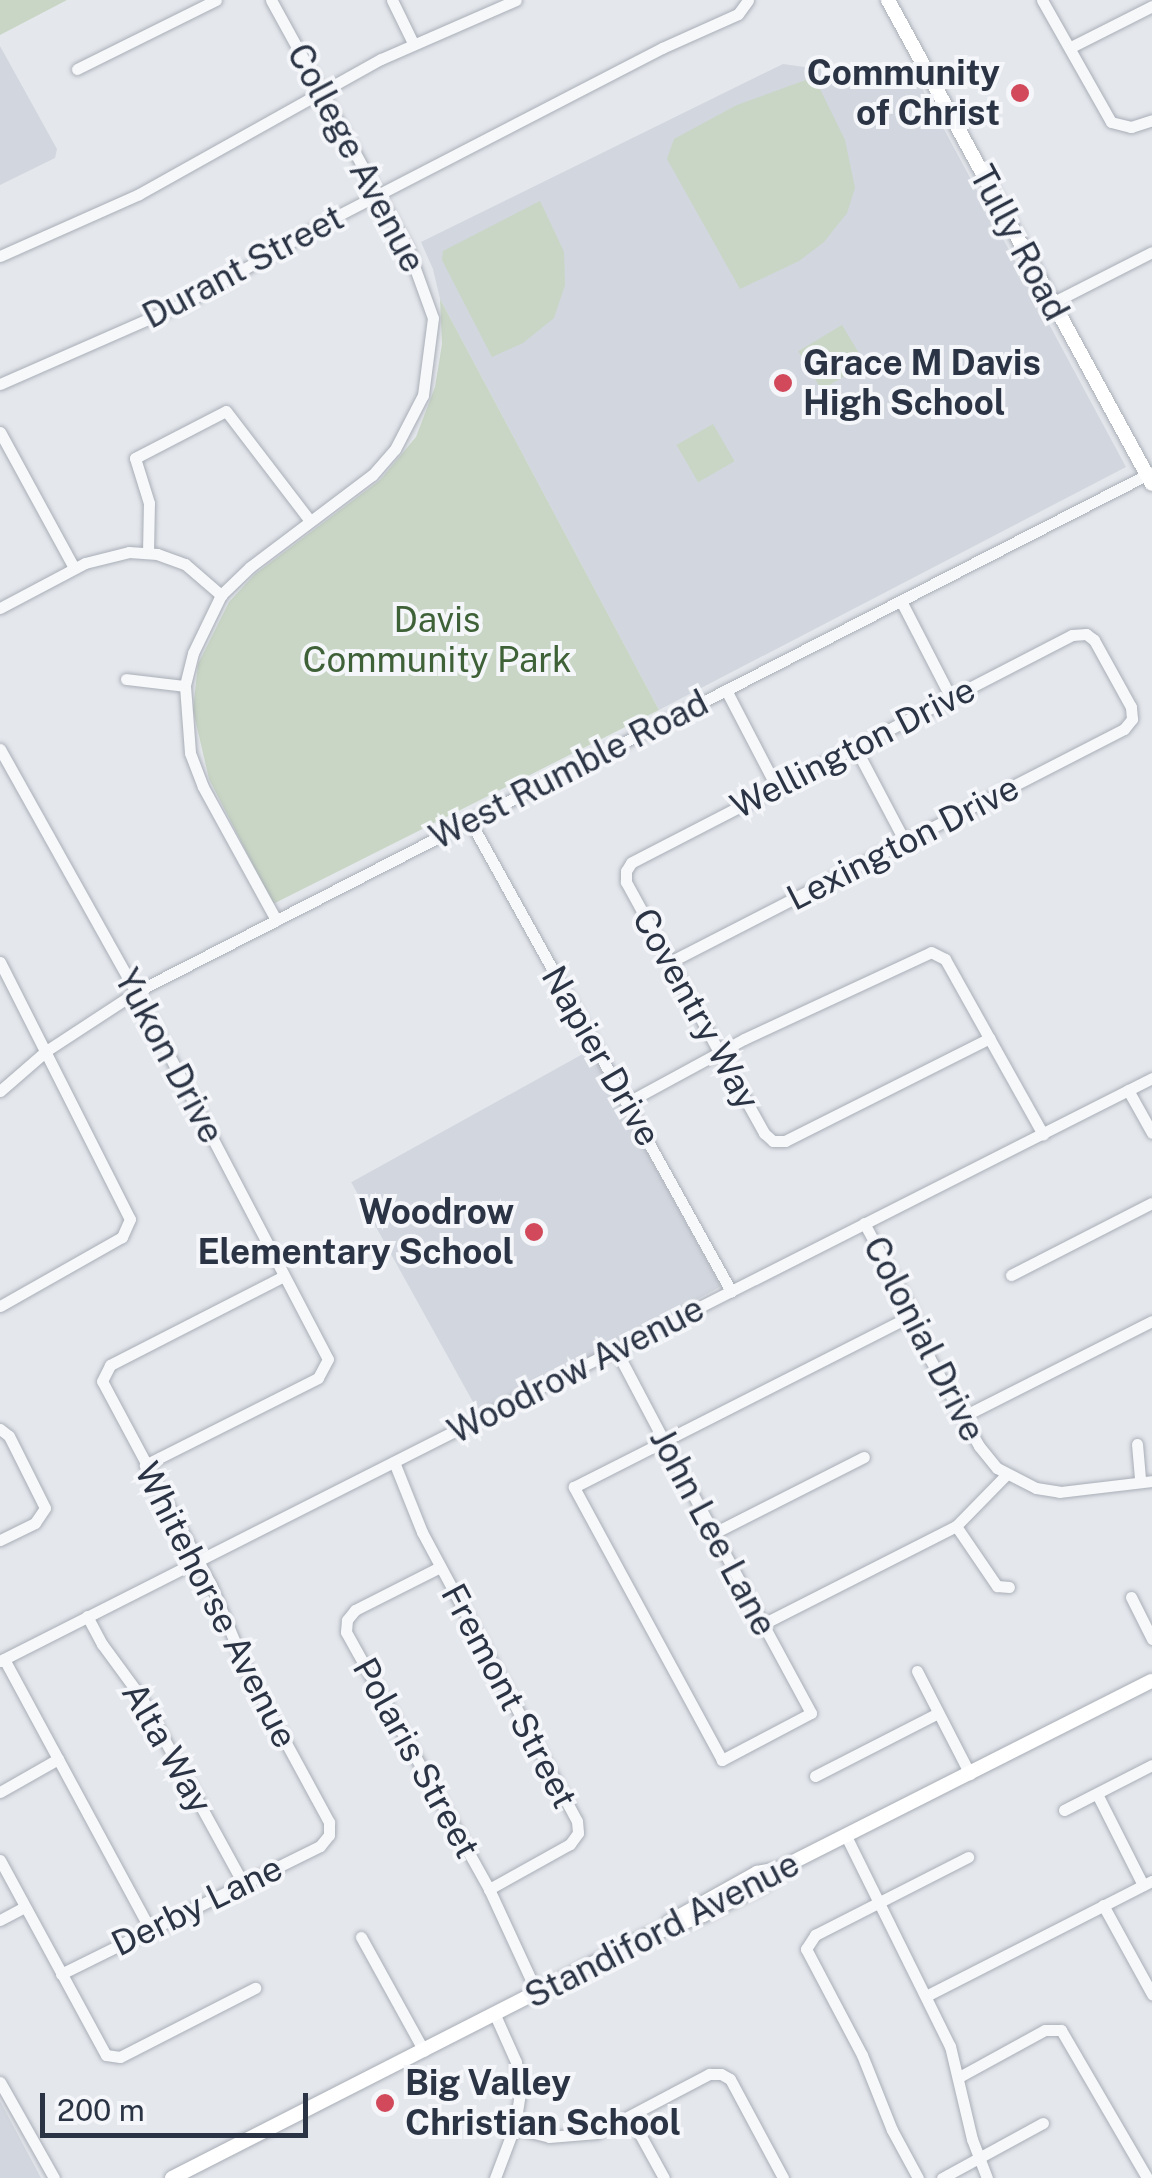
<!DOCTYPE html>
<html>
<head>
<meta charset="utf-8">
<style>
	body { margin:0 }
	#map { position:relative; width:1152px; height:2178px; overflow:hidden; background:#e4e7ec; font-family:"Public Sans",sans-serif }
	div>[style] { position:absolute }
	.built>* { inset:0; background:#d2d6de; transform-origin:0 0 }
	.green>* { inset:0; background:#c9d6c5; transform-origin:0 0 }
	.roads { filter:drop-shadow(0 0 2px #a9aeb7) drop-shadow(0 0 2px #a9aeb7) }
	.minor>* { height:11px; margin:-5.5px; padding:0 5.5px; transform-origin:5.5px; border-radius:5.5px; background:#f7f8fa }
	.major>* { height:14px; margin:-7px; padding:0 7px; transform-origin:7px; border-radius:7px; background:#fff }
	.dots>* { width:28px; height:28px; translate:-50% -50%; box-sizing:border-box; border:5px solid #f4f6f9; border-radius:50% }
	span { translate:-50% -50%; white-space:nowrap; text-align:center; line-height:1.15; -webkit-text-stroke:8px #f4f6f9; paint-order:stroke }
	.poi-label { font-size:35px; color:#2b3445; font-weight:700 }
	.right { translate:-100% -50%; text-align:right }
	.left { translate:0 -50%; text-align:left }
	.street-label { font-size:35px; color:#2b3445 }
	.park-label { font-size:35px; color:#3f6138 }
	.scale { position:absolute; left:40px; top:2093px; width:268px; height:45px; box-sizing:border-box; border:5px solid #2b3445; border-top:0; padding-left:12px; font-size:30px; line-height:35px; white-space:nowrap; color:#2b3445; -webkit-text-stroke:8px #f4f6f9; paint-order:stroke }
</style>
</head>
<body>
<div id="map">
	<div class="built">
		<div style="clip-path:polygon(0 46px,57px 149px,55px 158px,0 185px)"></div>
		<div style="clip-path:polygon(783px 64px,919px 83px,1126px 467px,659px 710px,440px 299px,433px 269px,421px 242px)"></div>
		<div style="left:590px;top:1050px;width:270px;height:273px;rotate:61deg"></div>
		<div style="clip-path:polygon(0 2101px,41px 2178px,0 2178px)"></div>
	</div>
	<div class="green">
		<div style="clip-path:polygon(0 0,67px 0,0 35px)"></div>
		<div style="clip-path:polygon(814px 77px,845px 140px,855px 188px,847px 213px,824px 242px,799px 261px,740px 289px,667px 159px,674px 139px,737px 105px)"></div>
		<div style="clip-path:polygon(540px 201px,564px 252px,565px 285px,554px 318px,523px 343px,492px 357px,442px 260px,443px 251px)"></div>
		<div style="clip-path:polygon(440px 299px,659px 710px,273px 904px,209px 779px,193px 710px,198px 664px,229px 602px,255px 574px,380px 480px,416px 437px,435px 387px,442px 344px)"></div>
		<div style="left:842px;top:325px;width:45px;height:51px;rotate:59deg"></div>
		<div style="left:713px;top:424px;width:43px;height:42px;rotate:60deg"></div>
	</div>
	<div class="roads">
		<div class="minor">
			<div style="left:271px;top:0;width:284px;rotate:61.2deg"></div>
			<div style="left:408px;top:249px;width:73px;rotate:70.1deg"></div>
			<div style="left:433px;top:318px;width:78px;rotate:97.4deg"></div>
			<div style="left:423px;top:395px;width:61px;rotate:117.4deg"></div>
			<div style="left:395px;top:449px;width:35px;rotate:131deg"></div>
			<div style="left:372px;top:475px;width:153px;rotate:143deg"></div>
			<div style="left:250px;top:567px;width:40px;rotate:136deg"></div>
			<div style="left:221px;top:595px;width:64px;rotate:115.8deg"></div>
			<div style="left:193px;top:653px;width:34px;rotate:104deg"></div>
			<div style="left:185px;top:686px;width:67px;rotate:85.7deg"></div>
			<div style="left:190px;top:753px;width:36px;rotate:69deg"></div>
			<div style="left:203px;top:787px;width:152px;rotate:61.2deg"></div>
			<div style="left:392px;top:0;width:48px;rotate:64deg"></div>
			<div style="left:1042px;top:0;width:140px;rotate:60.5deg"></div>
			<div style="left:1111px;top:122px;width:21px;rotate:14deg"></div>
			<div style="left:1131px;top:127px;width:22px;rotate:-18deg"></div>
			<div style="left:1071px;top:47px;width:91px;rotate:-26.8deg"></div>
			<div style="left:77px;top:69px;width:155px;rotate:-26.4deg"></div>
			<div style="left:0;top:256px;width:152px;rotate:-24deg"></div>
			<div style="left:139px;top:194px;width:277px;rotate:-29.2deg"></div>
			<div style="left:381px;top:59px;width:147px;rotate:-23.6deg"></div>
			<div style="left:1052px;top:303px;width:112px;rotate:-27deg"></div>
			<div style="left:0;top:384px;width:204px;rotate:-23.7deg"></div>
			<div style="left:187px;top:302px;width:164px;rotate:-30deg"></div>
			<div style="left:329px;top:220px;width:375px;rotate:-27.3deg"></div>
			<div style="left:662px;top:48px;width:83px;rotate:-24.1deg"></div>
			<div style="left:738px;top:14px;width:17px;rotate:-54deg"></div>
			<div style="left:0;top:432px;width:155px;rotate:61.4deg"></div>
			<div style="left:148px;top:553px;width:50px;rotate:-88.9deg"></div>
			<div style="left:149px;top:503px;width:47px;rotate:-107.3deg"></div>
			<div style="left:135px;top:458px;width:102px;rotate:-27.3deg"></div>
			<div style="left:226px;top:411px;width:138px;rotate:52.6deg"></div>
			<div style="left:901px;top:601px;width:109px;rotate:62.7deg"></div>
			<div style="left:0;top:608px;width:96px;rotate:-27.9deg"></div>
			<div style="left:85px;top:563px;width:45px;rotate:-14deg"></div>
			<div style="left:129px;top:552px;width:28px;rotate:4deg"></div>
			<div style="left:157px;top:554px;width:30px;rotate:20deg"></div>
			<div style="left:185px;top:564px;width:48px;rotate:40.7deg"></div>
			<div style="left:126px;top:679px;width:59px;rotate:6.8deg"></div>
			<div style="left:726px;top:690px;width:110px;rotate:62.5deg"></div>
			<div style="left:855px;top:747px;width:107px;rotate:62.2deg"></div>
			<div style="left:0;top:749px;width:278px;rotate:60.8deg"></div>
			<div style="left:136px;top:992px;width:414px;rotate:62.4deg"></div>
			<div style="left:328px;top:1359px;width:21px;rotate:118deg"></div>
			<div style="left:318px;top:1378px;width:194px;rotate:153.3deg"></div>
			<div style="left:470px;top:821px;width:538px;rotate:60.96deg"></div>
			<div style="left:0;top:962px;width:288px;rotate:63.2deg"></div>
			<div style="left:130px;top:1219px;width:20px;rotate:114deg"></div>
			<div style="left:122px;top:1237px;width:140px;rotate:150.5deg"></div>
			<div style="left:670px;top:962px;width:510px;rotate:-27.17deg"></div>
			<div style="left:1124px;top:729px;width:13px;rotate:-51deg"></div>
			<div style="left:1132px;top:719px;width:12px;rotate:-95deg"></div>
			<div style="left:1131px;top:707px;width:77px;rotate:-118.9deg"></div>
			<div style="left:1094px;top:640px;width:10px;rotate:-143deg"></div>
			<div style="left:1086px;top:634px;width:14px;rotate:176deg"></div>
			<div style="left:1072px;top:635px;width:496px;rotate:152.7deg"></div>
			<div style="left:631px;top:863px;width:9px;rotate:122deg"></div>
			<div style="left:626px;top:871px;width:11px;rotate:90deg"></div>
			<div style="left:626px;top:882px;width:194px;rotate:61.3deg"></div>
			<div style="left:719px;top:1052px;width:93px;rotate:60.9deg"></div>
			<div style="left:764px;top:1133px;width:12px;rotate:42deg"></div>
			<div style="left:773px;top:1141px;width:12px"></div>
			<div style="left:785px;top:1141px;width:229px;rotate:-26.7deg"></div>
			<div style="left:1128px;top:1090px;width:49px;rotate:60.8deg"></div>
			<div style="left:0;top:1091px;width:61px;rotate:-41deg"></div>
			<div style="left:46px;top:1051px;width:108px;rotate:-33.2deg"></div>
			<div style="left:136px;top:992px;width:1141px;rotate:-27.1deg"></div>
			<div style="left:628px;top:1102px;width:132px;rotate:-28.5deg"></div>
			<div style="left:744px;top:1039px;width:206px;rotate:-24.9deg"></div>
			<div style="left:931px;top:952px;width:16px;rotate:27deg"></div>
			<div style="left:945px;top:959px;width:201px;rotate:60.8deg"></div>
			<div style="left:864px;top:1223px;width:94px;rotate:61.5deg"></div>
			<div style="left:909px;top:1306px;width:57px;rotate:68.4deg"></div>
			<div style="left:930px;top:1359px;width:100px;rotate:60.6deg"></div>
			<div style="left:979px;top:1446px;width:28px;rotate:51deg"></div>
			<div style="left:997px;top:1468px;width:44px;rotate:27.1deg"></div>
			<div style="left:1036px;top:1488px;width:24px;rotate:9deg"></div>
			<div style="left:1060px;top:1492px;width:93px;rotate:-6.8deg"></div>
			<div style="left:1011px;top:1275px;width:158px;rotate:-27.1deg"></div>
			<div style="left:616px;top:1350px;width:103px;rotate:62.2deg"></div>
			<div style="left:664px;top:1441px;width:309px;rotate:61.6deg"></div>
			<div style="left:811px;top:1713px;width:101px;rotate:152.2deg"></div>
			<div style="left:722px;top:1760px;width:311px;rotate:-118.5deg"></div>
			<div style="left:574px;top:1487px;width:86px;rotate:-26.9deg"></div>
			<div style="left:651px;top:1448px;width:15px;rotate:-28deg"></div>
			<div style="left:664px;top:1441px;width:13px;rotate:-27deg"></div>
			<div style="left:676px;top:1435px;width:266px;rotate:-26.9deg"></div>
			<div style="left:962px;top:1417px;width:213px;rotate:-26.8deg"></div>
			<div style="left:0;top:1429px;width:11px;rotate:38deg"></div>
			<div style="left:9px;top:1436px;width:80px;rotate:63.4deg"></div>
			<div style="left:45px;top:1508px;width:18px;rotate:124deg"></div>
			<div style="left:35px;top:1523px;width:39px;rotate:154deg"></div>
			<div style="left:1137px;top:1444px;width:37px;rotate:85deg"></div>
			<div style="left:394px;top:1462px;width:75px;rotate:68.2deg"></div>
			<div style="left:422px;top:1532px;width:328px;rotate:61.8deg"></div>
			<div style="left:577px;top:1821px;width:12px;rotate:85deg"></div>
			<div style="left:578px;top:1833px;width:14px;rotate:126deg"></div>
			<div style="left:570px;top:1844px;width:93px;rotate:150.9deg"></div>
			<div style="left:956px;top:1526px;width:73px;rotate:55.7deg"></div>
			<div style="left:997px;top:1586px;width:12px;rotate:5deg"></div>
			<div style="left:714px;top:1533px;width:168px;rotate:-26.9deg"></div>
			<div style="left:440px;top:1567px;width:95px;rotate:153.2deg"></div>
			<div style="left:355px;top:1610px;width:13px;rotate:129deg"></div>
			<div style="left:347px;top:1620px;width:12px;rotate:95deg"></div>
			<div style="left:346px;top:1632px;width:294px;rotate:60.9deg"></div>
			<div style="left:489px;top:1889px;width:115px;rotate:65.2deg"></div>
			<div style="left:1131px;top:1597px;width:47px;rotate:63.4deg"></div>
			<div style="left:87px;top:1616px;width:32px;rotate:62deg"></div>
			<div style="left:102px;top:1644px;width:66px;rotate:53.7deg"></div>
			<div style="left:141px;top:1697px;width:212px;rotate:61.3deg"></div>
			<div style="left:763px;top:1624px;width:216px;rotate:-26.9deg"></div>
			<div style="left:956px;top:1526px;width:71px;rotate:-45.6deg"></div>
			<div style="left:4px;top:1659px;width:307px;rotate:61.6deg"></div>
			<div style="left:0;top:1661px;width:1291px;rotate:-26.84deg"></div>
			<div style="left:917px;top:1671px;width:116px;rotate:62.8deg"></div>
			<div style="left:815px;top:1776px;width:138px;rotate:-27.1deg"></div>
			<div style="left:0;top:1792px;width:67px;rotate:-29.6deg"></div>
			<div style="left:1097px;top:1794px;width:102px;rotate:63.2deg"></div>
			<div style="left:1064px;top:1810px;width:99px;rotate:-27.1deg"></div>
			<div style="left:846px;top:1836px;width:234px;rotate:63.7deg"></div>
			<div style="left:950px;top:2046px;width:96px;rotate:76.7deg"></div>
			<div style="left:972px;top:2139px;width:42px;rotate:69deg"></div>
			<div style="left:0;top:1860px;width:222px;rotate:61.5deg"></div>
			<div style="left:106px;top:2055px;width:14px;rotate:8deg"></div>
			<div style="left:120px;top:2057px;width:152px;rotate:-27.1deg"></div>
			<div style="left:1103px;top:1905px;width:102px;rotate:61.2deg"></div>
			<div style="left:0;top:1920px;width:27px;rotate:-28deg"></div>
			<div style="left:361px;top:1937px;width:130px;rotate:61.1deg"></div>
			<div style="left:61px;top:1974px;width:289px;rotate:-26.3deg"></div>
			<div style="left:320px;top:1846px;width:14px;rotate:-51deg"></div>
			<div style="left:329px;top:1835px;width:13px;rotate:-90deg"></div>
			<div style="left:329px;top:1822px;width:172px;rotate:-118.5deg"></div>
			<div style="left:247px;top:1671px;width:93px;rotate:-112.7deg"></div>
			<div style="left:211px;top:1585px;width:231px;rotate:-118.1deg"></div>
			<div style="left:102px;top:1381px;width:18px;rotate:-63deg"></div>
			<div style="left:110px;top:1365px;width:195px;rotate:-27.1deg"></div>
			<div style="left:926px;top:1996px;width:254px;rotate:-27deg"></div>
			<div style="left:495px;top:2015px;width:51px;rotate:65.9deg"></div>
			<div style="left:516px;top:2062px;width:31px;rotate:83deg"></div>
			<div style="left:520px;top:2093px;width:32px;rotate:99deg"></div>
			<div style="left:515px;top:2125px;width:57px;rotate:110.7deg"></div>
			<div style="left:959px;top:2077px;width:98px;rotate:-28.7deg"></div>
			<div style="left:1045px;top:2030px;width:16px"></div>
			<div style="left:1061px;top:2030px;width:171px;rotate:59.8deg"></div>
			<div style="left:0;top:2082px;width:110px;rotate:60.6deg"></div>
			<div style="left:631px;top:2118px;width:68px;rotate:61.2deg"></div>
			<div style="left:514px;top:2128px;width:36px;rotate:14deg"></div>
			<div style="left:549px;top:2137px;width:48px;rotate:-4.8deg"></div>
			<div style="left:597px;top:2133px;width:127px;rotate:-27.8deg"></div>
			<div style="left:709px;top:2074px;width:12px"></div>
			<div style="left:721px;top:2074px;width:10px;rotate:29deg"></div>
			<div style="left:730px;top:2079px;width:112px;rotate:61.8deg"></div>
			<div style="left:918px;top:2178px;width:55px;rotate:-118.4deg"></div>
			<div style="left:892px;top:2130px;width:81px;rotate:-111.8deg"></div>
			<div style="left:862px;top:2055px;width:120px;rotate:-117.8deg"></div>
			<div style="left:806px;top:1949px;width:17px;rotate:-57deg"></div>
			<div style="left:815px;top:1935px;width:172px;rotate:-27deg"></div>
			<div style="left:942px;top:2178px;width:115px;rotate:-28.6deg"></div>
		</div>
		<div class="major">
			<div style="left:888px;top:0;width:551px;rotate:61.39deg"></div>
			<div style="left:669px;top:1922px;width:101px;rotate:-29.1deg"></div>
			<div style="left:757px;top:1873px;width:22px;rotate:-10deg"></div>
			<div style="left:172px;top:2178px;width:533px;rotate:-27deg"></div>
			<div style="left:647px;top:1936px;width:60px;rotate:-20.6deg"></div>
			<div style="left:703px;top:1915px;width:67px;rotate:-26.6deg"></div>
			<div style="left:763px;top:1885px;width:25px;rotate:-43deg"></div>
			<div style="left:781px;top:1868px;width:415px;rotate:-26.8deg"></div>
		</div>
	</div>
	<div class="dots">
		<div style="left:1020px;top:93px;background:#d1495b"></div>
		<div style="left:783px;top:383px;background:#d1495b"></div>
		<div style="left:534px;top:1232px;background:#d1495b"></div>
		<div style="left:385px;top:2103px;background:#d1495b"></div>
	</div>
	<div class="poi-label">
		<span class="right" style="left:1000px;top:93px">Community<br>of Christ</span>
		<span class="left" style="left:803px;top:383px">Grace M Davis<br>High School</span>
		<span class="right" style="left:514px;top:1232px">Woodrow<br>Elementary School</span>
		<span class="left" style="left:405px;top:2103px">Big Valley<br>Christian School</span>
	</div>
	<div class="street-label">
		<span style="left:356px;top:158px;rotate:62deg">College Avenue</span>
		<span style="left:1019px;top:243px;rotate:62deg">Tully Road</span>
		<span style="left:243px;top:267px;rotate:-28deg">Durant Street</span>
		<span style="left:853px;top:748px;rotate:-27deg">Wellington Drive</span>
		<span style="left:569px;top:770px;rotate:-27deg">West Rumble Road</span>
		<span style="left:903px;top:843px;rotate:-27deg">Lexington Drive</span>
		<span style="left:696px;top:1009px;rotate:61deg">Coventry Way</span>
		<span style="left:169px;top:1056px;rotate:62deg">Yukon Drive</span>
		<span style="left:601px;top:1056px;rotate:60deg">Napier Drive</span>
		<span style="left:924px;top:1339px;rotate:63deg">Colonial Drive</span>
		<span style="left:576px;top:1370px;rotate:-27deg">Woodrow Avenue</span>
		<span style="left:713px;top:1532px;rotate:62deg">John Lee Lane</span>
		<span style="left:216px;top:1605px;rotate:63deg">Whitehorse Avenue</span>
		<span style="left:509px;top:1696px;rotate:62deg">Fremont Street</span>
		<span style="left:167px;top:1748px;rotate:60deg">Alta Way</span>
		<span style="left:416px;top:1758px;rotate:61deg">Polaris Street</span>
		<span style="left:197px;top:1906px;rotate:-26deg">Derby Lane</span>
		<span style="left:662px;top:1930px;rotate:-27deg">Standiford Avenue</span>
	</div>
	<div class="park-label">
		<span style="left:437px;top:640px">Davis<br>Community Park</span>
	</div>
	<div class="scale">200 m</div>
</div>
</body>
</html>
